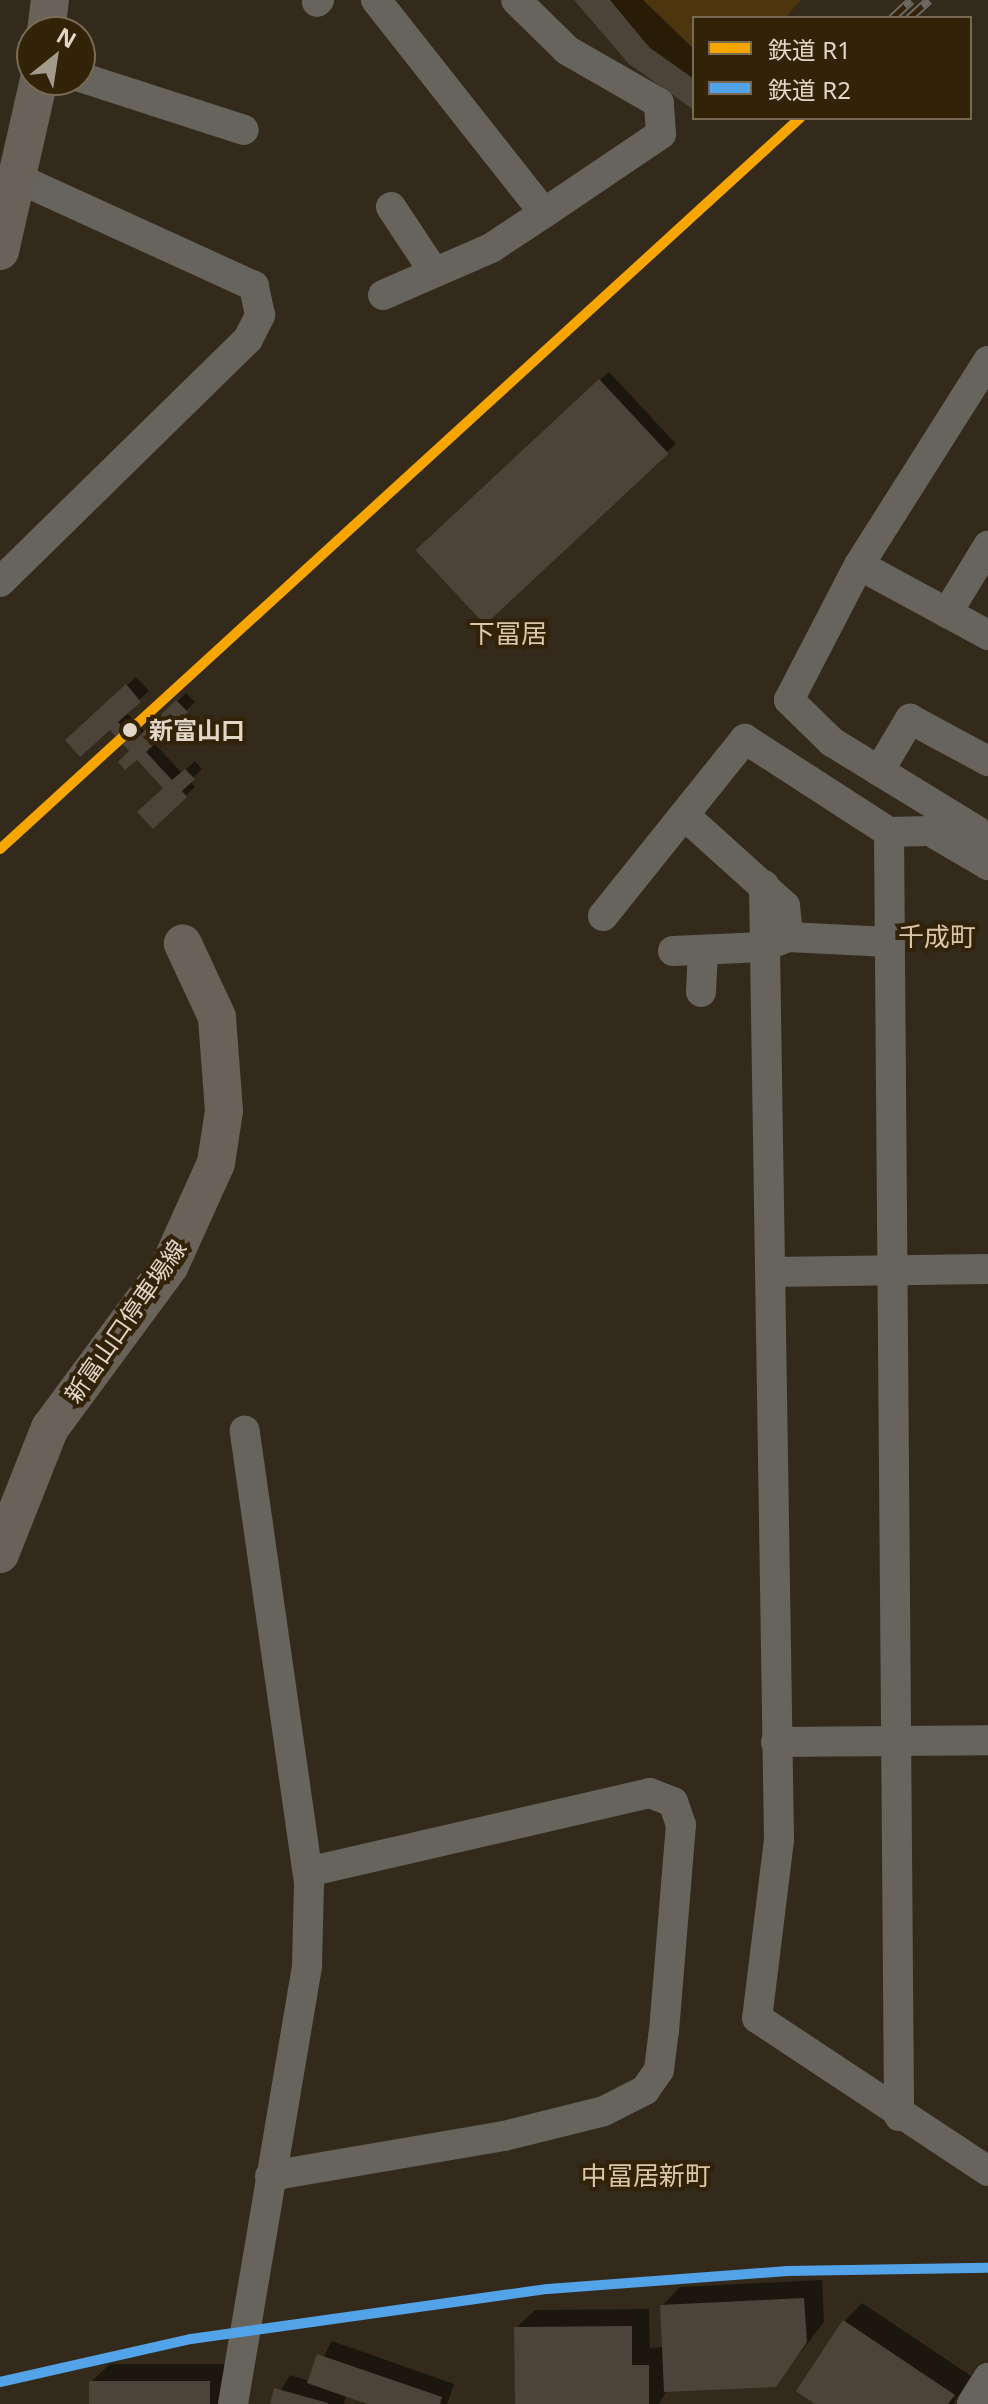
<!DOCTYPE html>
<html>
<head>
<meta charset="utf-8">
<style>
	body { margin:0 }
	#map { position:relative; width:988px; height:2404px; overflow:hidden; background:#332a1c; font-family:"Noto Sans","Noto Sans JP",sans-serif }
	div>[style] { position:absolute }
	.green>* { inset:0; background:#4d350e }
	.shadow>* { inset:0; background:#0007; transform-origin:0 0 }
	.building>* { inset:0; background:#4c4439; transform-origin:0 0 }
	.minor>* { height:30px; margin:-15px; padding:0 15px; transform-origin:15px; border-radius:15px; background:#67645e }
	.major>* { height:38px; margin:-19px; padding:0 19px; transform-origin:19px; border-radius:19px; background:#696259 }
	.rail>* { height:9px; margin-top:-4.5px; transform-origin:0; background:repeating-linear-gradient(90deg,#322208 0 18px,#6d6861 0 36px); box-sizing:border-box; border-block:2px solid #6d6861 }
	.rail-1>* { height:10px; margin:-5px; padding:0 5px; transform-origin:5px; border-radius:5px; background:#f7a600 }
	.rail-2>* { height:10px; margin:-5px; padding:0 5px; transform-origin:5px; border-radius:5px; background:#53a3e8 }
	.dots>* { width:22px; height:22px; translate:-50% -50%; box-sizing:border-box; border:4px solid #322208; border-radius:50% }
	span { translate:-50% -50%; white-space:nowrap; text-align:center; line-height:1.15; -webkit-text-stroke:8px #322208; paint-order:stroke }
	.stop-label { font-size:24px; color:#e1d6c7; font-weight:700 }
	.left { translate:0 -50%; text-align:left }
	.street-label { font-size:24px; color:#e1d6c7 }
	.neighbourhood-label { font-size:26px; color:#dcc6a9 }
	.legend { position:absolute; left:692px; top:16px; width:280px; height:104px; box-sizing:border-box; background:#322208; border:2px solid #786a54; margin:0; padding:10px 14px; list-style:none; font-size:24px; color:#e1d6c7 }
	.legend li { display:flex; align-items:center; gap:16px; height:40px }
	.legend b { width:40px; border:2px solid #786a54 }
	.north { position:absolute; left:16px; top:16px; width:80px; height:80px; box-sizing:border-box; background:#322208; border:2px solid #786a54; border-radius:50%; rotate:30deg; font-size:22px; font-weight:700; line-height:32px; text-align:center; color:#e1d6c7 }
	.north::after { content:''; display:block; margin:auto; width:28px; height:36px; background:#a49a8b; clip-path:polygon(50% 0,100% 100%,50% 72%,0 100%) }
</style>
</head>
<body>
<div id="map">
	<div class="green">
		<div style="clip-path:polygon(610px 0,801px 0,785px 18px,694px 18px,694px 79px,649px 47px)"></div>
	</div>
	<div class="shadow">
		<div style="clip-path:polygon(577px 0,643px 0,694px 49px,694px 107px)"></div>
		<div style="left:609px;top:372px;width:98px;height:262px;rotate:47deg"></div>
		<div style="clip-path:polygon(136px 677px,149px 691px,126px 712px,145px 732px,186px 693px,195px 702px,153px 742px,182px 773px,195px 761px,202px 769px,190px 781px,195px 787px,153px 826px,166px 788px,110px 727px,76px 731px)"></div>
		<div style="clip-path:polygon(822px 2280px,824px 2322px,775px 2385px,667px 2390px,659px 2404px,517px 2404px,516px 2328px,535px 2310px,649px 2309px,650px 2348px,664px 2347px,662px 2306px,680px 2287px)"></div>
		<div style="clip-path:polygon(862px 2303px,971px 2376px,953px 2404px,819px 2404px,844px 2322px)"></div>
		<div style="clip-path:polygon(332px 2341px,454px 2384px,447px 2404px,365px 2404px,346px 2395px,344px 2404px,272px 2404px,290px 2375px,310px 2381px)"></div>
		<div style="clip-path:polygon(110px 2364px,227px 2364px,227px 2404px,91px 2404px,91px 2382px)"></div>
	</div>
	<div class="building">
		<div style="clip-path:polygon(574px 0,610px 0,649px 47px,694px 79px,694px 110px,629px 64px)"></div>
		<div style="left:599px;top:379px;width:102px;height:251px;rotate:47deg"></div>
		<div style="clip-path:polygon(126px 684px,141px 702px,118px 722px,135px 740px,176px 700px,188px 712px,146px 752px,172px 780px,185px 769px,195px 779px,182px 791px,187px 797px,153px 829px,137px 812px,163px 788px,137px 760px,125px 770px,118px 762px,129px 751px,110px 730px,80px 757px,65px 740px)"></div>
		<div style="clip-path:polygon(804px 2298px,807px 2342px,776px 2387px,664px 2392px,660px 2305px)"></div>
		<div style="clip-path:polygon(843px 2320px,955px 2395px,948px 2404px,815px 2404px,796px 2391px)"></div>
		<div style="clip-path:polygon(632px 2326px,632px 2365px,649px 2365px,649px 2404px,515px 2404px,514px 2327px)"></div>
		<div style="clip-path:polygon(317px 2354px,442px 2397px,440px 2404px,367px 2404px,307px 2383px)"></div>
		<div style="left:89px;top:2381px;width:121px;height:23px"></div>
		<div style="clip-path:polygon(274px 2388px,328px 2403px,328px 2404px,270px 2404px)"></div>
	</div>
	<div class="minor">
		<div style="left:376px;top:0;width:271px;rotate:51.7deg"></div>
		<div style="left:544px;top:213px;width:141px;rotate:-34deg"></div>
		<div style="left:661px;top:134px;width:31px;rotate:-94deg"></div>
		<div style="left:659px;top:103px;width:106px;rotate:-150.1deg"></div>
		<div style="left:567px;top:50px;width:71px;rotate:-135.6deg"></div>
		<div style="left:317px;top:2px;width:3px;rotate:-45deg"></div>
		<div style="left:80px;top:77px;width:172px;rotate:17.9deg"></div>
		<div style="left:391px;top:207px;width:78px;rotate:56.5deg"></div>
		<div style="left:383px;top:295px;width:118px;rotate:-23.5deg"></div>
		<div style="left:491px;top:248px;width:64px;rotate:-33.4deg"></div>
		<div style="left:988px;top:361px;width:241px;rotate:122.3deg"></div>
		<div style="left:859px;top:565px;width:152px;rotate:117.4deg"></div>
		<div style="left:789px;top:700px;width:60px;rotate:44.3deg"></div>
		<div style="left:832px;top:742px;width:170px;rotate:31.5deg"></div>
		<div style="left:977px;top:831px;width:36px;rotate:72deg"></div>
		<div style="left:859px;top:565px;width:147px;rotate:28.5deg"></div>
		<div style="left:0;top:582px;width:347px;rotate:-44.4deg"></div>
		<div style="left:248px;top:339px;width:27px;rotate:-63deg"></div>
		<div style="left:260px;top:315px;width:30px;rotate:-102deg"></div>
		<div style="left:254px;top:286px;width:260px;rotate:-155.5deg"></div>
		<div style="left:947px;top:613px;width:79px;rotate:-58.5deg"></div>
		<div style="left:879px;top:771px;width:61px;rotate:-59.2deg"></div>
		<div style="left:910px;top:719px;width:89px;rotate:28.3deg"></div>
		<div style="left:684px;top:815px;width:136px;rotate:42deg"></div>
		<div style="left:785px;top:906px;width:31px;rotate:84deg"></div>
		<div style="left:889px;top:832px;width:1284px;rotate:89.55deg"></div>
		<div style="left:764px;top:885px;width:955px;rotate:89.1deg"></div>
		<div style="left:779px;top:1840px;width:179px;rotate:97deg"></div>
		<div style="left:757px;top:2018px;width:277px;rotate:33.5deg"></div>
		<div style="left:603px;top:916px;width:227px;rotate:-51.3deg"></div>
		<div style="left:745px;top:739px;width:171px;rotate:32.9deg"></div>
		<div style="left:889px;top:832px;width:41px;rotate:-1.4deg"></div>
		<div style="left:930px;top:831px;width:67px;rotate:30.4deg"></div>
		<div style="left:673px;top:951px;width:90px;rotate:-2.5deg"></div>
		<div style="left:763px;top:947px;width:27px;rotate:-22deg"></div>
		<div style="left:788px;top:937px;width:101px;rotate:2.8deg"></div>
		<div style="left:701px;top:992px;width:42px;rotate:-87.3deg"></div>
		<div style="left:771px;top:1272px;width:217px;rotate:-0.8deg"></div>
		<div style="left:776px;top:1742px;width:212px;rotate:-0.5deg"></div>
		<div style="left:270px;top:2176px;width:237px;rotate:-9.7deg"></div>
		<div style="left:504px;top:2136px;width:103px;rotate:-14deg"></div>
		<div style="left:604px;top:2111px;width:46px;rotate:-27.1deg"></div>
		<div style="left:645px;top:2090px;width:24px;rotate:-55deg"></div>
		<div style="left:659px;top:2070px;width:39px;rotate:-83deg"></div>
		<div style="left:664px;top:2031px;width:207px;rotate:-85.3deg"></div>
		<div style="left:681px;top:1825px;width:24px;rotate:-109deg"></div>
		<div style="left:673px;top:1802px;width:25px;rotate:-159deg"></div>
		<div style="left:650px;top:1793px;width:351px;rotate:167deg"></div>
		<div style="left:233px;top:2404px;width:445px;rotate:-80.4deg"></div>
		<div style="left:307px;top:1965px;width:82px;rotate:-88.6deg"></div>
		<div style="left:309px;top:1883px;width:457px;rotate:-98.1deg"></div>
		<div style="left:972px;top:2404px;width:31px;rotate:-58deg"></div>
	</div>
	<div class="major">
		<div style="left:46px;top:32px;width:32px;rotate:-83deg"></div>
		<div style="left:0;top:251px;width:175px;rotate:-77.2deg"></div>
		<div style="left:0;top:1554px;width:136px;rotate:-68.4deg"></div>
		<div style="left:50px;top:1428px;width:202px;rotate:-53.6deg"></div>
		<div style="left:170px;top:1265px;width:112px;rotate:-65.7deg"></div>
		<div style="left:216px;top:1163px;width:53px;rotate:-81.3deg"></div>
		<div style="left:224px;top:1111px;width:94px;rotate:-94.3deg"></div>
		<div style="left:217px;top:1017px;width:81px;rotate:-115deg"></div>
	</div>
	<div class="rail">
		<div style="left:892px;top:18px;width:26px;rotate:-43deg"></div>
		<div style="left:909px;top:18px;width:27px;rotate:-42deg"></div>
		<div style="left:0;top:849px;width:1084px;rotate:-42.42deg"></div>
	</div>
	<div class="rail-1">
		<div style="left:0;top:849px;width:1084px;rotate:-42.42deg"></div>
	</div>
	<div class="rail-2">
		<div style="left:0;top:2382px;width:196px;rotate:-12.7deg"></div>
		<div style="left:191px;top:2339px;width:360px;rotate:-8deg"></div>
		<div style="left:548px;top:2289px;width:240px;rotate:-4.3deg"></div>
		<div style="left:787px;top:2271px;width:201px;rotate:-0.9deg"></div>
	</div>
	<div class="dots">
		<div style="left:130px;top:730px;background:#e1d6c7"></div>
	</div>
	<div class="stop-label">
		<span class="left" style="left:149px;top:730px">新富山口</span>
	</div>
	<div class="street-label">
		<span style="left:125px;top:1321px;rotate:-55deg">新富山口停車場線</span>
	</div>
	<div class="neighbourhood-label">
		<span style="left:508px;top:634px">下冨居</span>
		<span style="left:937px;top:937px">千成町</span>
		<span style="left:646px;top:2176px">中冨居新町</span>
	</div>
	<ul class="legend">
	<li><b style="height:10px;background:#f7a600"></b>鉄道 R1</li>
	<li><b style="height:10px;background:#53a3e8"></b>鉄道 R2</li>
	</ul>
	<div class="north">N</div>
</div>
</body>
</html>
